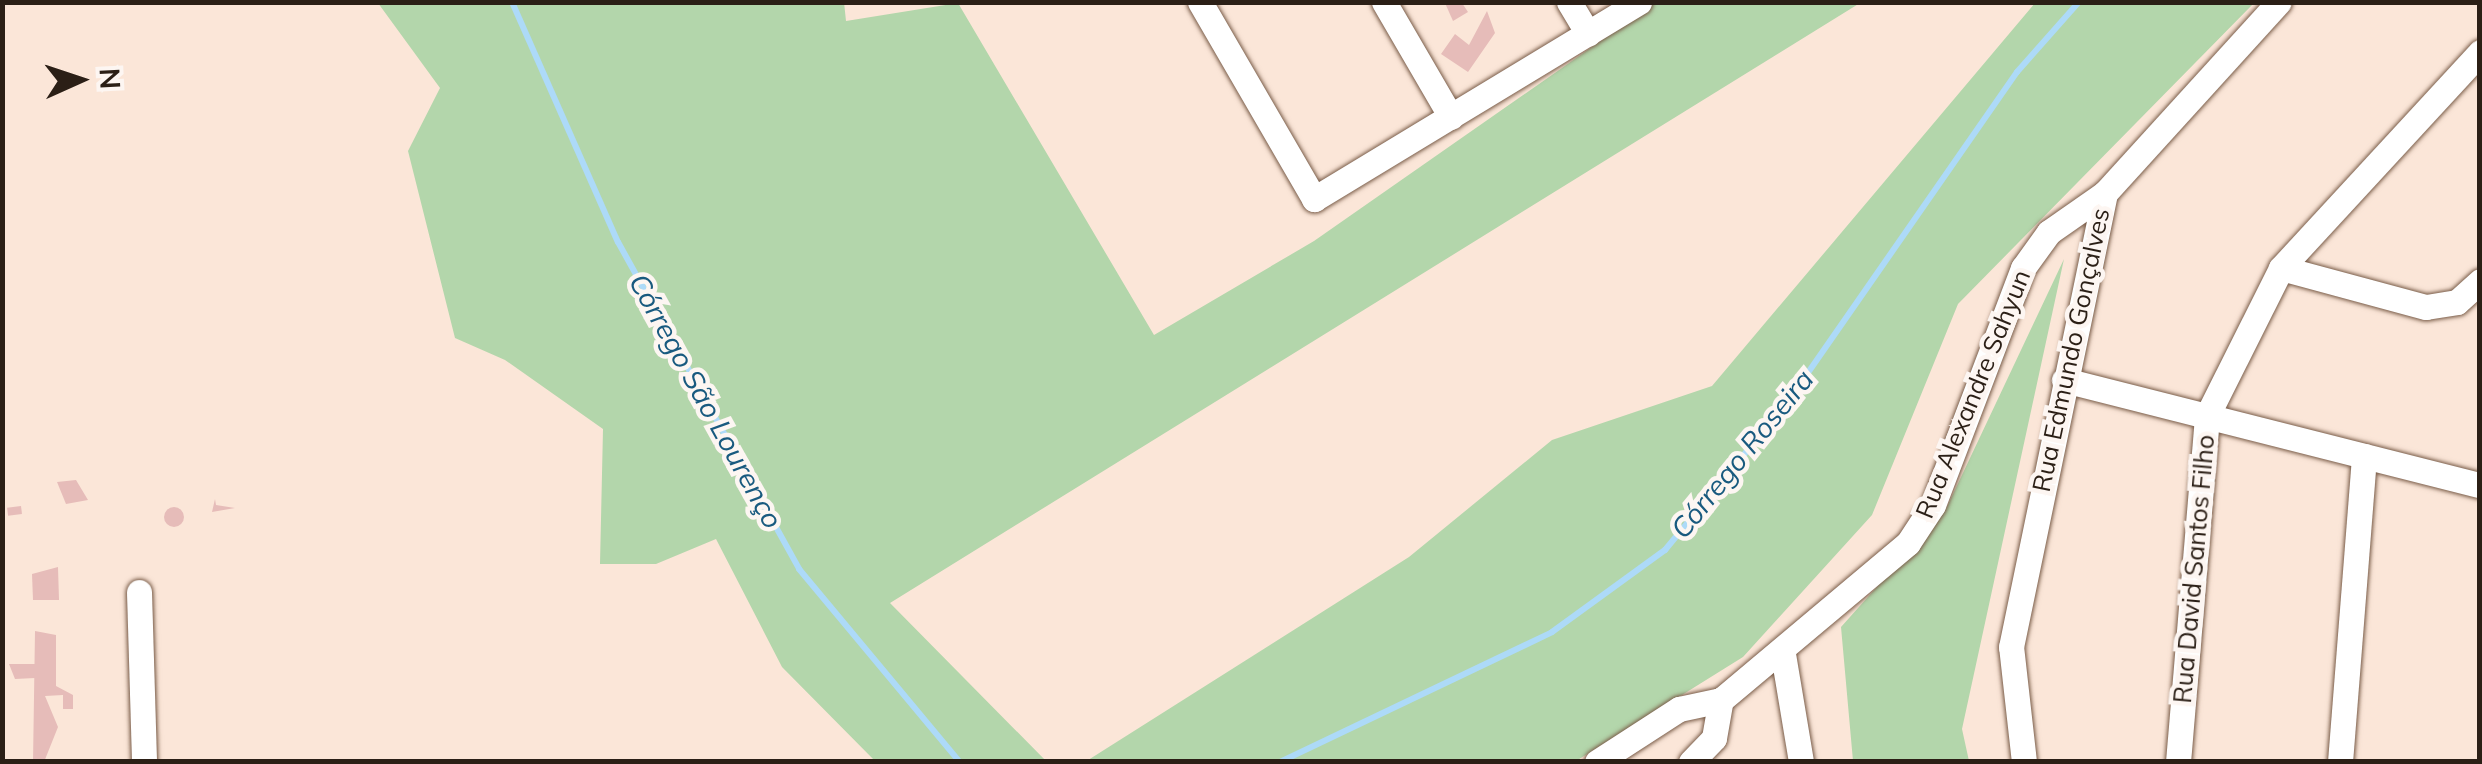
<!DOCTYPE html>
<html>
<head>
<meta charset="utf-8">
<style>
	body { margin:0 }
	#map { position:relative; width:2482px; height:764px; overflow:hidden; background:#fbe6d8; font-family:Mulish,sans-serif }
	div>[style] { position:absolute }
	.green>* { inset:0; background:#b3d6ab }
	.stream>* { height:6px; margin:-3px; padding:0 3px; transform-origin:3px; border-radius:3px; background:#addaf8 }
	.building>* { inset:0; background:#e6bcb9; transform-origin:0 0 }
	.round { border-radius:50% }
	.roads { filter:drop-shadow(0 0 2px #795c48) drop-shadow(0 0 2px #795c48) }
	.street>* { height:25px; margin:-12.5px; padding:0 12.5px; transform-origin:12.5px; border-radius:12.5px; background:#fff }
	span { translate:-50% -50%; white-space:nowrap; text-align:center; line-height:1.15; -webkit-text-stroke:9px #fdf6f2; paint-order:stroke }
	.street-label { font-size:25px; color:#2b1f16 }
	.water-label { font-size:28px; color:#195a7f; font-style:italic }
	.frame { position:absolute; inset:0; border:5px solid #2b1f16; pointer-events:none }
	.north { position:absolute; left:30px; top:30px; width:100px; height:100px; -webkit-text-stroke:8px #fdf6f2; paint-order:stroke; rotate:87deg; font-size:28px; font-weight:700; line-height:40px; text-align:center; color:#2b1f16 }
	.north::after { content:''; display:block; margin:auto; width:35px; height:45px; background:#2b1f16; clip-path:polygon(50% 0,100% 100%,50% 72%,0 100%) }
</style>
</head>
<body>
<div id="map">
	<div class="green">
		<div style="clip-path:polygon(844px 2px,846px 21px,958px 3px,1154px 335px,1314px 241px,1655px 3px,1860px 3px,890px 603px,1047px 762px,875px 761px,782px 667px,716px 539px,656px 564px,600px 564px,603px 429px,505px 360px,455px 338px,408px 151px,440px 88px,378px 3px)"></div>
		<div style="clip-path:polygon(2035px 3px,2254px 3px,1958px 304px,1872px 515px,1743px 657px,1576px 761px,1085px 762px,1409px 557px,1552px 440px,1712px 386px)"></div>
		<div style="clip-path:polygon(2064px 259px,1962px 729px,1969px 761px,1853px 761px,1841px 627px,1945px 511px)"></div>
	</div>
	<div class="stream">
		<div style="left:512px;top:2px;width:262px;rotate:66.2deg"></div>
		<div style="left:618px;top:242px;width:374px;rotate:61deg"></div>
		<div style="left:799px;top:569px;width:251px;rotate:50.2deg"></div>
		<div style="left:1280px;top:762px;width:301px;rotate:-25.5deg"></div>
		<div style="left:1552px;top:632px;width:140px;rotate:-36deg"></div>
		<div style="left:1665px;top:550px;width:195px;rotate:-50.4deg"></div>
		<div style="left:1789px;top:400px;width:399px;rotate:-55.2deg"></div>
		<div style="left:2017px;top:72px;width:94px;rotate:-48.5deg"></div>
	</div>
	<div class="building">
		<div style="clip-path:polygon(1445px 3px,1462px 3px,1468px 12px,1453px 21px)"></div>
		<div style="clip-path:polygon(1487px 11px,1495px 33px,1468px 72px,1441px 54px,1455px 34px,1469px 45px)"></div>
		<div style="clip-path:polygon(76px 480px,88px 500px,66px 504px,57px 482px)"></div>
		<div style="clip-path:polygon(215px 499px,216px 505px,235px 508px,212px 512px)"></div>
		<div style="left:21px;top:506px;width:8px;height:14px;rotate:83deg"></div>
		<div class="round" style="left:164px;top:507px;width:20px;height:20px"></div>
		<div style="clip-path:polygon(58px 567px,59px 600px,33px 600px,32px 574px)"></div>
		<div style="clip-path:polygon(35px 631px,56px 635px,56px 686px,73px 695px,73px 709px,63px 709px,63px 695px,45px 696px,58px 727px,44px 762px,33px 762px)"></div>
		<div style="clip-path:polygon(9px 664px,35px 664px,35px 678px,15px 679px)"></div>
	</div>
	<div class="roads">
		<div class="street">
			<div style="left:1200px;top:2px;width:228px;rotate:59.9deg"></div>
			<div style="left:1314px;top:199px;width:380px;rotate:-31.2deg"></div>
			<div style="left:1384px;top:2px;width:133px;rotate:59.8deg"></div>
			<div style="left:1569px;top:2px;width:37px;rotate:59deg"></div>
			<div style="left:2281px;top:268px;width:150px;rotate:15.1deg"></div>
			<div style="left:2426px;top:307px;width:31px;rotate:-9deg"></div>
			<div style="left:2457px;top:302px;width:31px;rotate:-42deg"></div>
			<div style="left:2064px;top:380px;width:429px;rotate:14.2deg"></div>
			<div style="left:139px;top:592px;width:170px;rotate:88.3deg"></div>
			<div style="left:1783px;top:654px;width:109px;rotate:80.5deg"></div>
			<div style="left:1597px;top:762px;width:98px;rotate:-32.9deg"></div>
			<div style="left:1679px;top:709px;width:43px;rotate:-12.1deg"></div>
			<div style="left:1721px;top:700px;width:244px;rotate:-40deg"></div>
			<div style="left:1908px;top:543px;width:45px;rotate:-56.7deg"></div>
			<div style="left:1933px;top:505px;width:254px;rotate:-69.2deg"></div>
			<div style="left:2023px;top:268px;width:44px;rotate:-54.2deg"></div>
			<div style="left:2049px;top:232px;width:68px;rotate:-34.9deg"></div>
			<div style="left:1691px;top:762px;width:33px;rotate:-46deg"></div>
			<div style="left:1714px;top:738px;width:39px;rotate:-80deg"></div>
			<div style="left:2024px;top:762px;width:116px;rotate:-96.4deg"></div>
			<div style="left:2011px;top:647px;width:464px;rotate:-78.3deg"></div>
			<div style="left:2105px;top:193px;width:258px;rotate:-47.7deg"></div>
			<div style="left:2178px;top:762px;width:347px;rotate:-85.2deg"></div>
			<div style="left:2207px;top:416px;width:165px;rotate:-63.4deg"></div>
			<div style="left:2281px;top:268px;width:294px;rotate:-47.3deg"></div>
			<div style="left:2340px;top:762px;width:307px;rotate:-85.5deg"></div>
		</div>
	</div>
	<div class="street-label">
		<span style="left:2071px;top:350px;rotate:-78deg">Rua Edmundo Gonçalves</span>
		<span style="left:1973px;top:394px;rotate:-68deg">Rua Alexandre Sahyun</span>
		<span style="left:2194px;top:569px;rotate:-85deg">Rua David Santos Filho</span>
	</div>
	<div class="water-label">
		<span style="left:706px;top:401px;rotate:61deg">Córrego São Lourenço</span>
		<span style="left:1742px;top:454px;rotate:-51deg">Córrego Roseira</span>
	</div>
	<div class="frame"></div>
	<div class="north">N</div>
</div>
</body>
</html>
